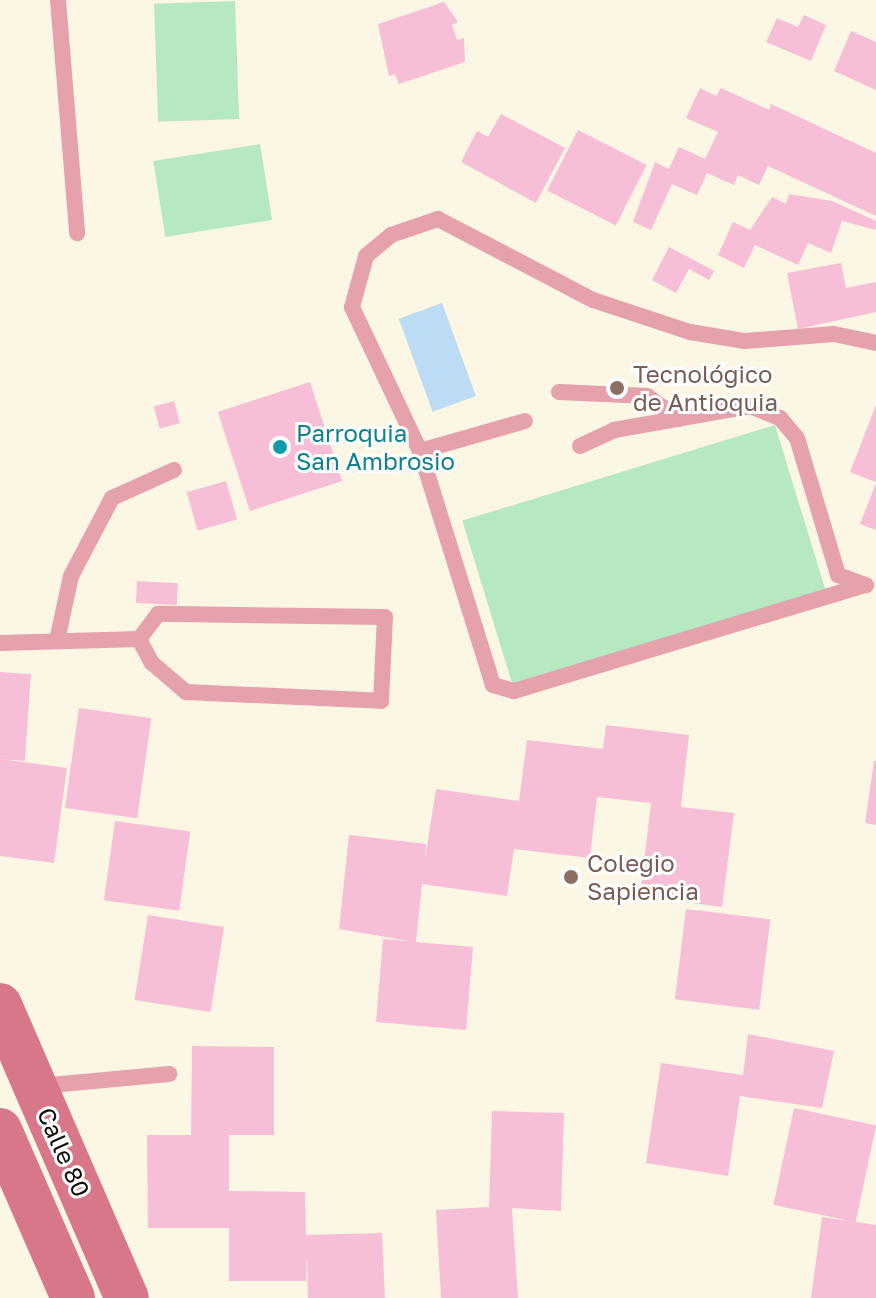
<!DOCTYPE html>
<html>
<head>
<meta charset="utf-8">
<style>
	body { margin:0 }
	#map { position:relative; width:876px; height:1298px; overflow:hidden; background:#fcf6e4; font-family:"Golos Text",sans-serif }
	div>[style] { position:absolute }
	.green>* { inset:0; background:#b6e9c1; transform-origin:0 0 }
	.water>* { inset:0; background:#bcdbf4; transform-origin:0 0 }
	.building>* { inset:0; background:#f6bfd7; transform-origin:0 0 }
	.lane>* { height:16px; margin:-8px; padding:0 8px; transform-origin:8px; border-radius:8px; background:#e5a2ad }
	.secondary>* { height:44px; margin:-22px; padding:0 22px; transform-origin:22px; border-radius:22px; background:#d77789 }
	.dots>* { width:22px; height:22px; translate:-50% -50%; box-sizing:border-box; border:4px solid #fff; border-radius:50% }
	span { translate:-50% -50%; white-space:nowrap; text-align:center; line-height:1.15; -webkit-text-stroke:6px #fff; paint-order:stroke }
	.education-label { font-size:24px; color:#785e54 }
	.left { translate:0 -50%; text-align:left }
	.culture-label { font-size:24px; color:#0d838f }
	.street-label { font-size:24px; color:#100e08 }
</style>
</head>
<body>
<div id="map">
	<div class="green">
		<div style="left:235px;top:1px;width:118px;height:81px;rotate:88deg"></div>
		<div style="left:260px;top:144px;width:77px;height:108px;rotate:81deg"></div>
		<div style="left:775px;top:425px;width:177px;height:327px;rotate:73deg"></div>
	</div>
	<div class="water">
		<div style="left:442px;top:303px;width:99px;height:46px;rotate:70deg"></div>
	</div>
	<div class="building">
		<div style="clip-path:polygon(444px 2px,458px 22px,452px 25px,457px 40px,464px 38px,465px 62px,399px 84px,395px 74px,389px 76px,378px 24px)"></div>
		<div style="clip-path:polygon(804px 15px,826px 25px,811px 61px,766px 42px,777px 18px,798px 27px)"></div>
		<div style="clip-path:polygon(851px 31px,876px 42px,876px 90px,834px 71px)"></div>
		<div style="clip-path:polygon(700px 88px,716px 96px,721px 88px,769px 110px,771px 104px,876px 153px,876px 216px,768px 166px,759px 185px,738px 175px,734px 185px,707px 173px,697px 195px,672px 184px,651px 230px,633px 222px,655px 162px,669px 169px,679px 147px,705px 159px,718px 132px,686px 118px)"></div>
		<div style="clip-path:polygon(501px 114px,565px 148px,536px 203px,461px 162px,477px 131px,488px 137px)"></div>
		<div style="left:578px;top:130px;width:77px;height:68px;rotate:27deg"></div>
		<div style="clip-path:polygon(789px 194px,832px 201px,876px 221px,876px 230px,842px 221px,831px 253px,808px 243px,798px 265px,755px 245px,744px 268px,718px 255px,733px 222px,750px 230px,772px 197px,786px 204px)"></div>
		<div style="clip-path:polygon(669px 247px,714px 271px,709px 280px,689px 269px,676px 293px,652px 280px)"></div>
		<div style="clip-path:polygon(841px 263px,846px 288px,876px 282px,876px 312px,798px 329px,787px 273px)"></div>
		<div style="left:310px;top:382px;width:104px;height:97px;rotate:72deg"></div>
		<div style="left:174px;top:401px;width:23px;height:21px;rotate:75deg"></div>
		<div style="clip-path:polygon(876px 405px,876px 482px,850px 472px)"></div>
		<div style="left:226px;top:481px;width:40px;height:41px;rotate:74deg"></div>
		<div style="clip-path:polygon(876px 483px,876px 530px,860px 524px)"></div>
		<div style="left:137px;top:581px;width:41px;height:22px;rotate:3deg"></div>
		<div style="left:0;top:672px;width:31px;height:87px;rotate:4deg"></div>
		<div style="left:79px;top:708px;width:73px;height:101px;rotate:8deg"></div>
		<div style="clip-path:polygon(606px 725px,689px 735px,681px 807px,734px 813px,722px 907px,640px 896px,651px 803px,597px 797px,590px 858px,514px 849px,507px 896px,422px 884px,416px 942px,473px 947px,466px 1030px,376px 1022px,383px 939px,409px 941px,339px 929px,349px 835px,426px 844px,425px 859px,436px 789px,519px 801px,527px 740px,603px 749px)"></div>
		<div style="clip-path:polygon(0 759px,67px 768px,54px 863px,0 856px)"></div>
		<div style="clip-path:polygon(874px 761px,876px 761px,876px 825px,865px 823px)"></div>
		<div style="left:115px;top:821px;width:76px;height:80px;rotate:8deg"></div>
		<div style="left:686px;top:909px;width:85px;height:91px;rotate:7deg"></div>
		<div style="left:148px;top:915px;width:77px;height:86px;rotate:9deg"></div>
		<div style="clip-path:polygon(748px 1034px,834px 1051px,822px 1108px,740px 1096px,728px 1176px,646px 1163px,661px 1063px,743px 1075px)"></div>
		<div style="clip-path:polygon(192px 1046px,274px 1047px,274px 1135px,229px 1135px,229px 1191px,305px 1192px,306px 1235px,382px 1233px,385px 1298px,308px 1298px,307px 1255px,306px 1281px,229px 1281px,229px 1228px,148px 1228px,147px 1135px,191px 1135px)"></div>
		<div style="left:794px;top:1108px;width:84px;height:99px;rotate:12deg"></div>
		<div style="clip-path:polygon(492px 1111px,564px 1113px,561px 1211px,512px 1208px,518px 1298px,441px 1298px,436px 1210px,489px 1207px)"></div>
		<div style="clip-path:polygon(822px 1217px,876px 1225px,876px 1298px,811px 1298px)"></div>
	</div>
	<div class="lane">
		<div style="left:58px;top:0;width:234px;rotate:85.3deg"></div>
		<div style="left:559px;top:392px;width:88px;rotate:2.6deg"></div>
		<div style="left:647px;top:396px;width:39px;rotate:36deg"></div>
		<div style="left:580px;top:446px;width:38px;rotate:-25deg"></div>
		<div style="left:614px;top:430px;width:138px;rotate:-10deg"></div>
		<div style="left:750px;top:406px;width:32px;rotate:22deg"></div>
		<div style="left:780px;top:418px;width:26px;rotate:50deg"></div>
		<div style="left:797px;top:438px;width:143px;rotate:73.3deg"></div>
		<div style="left:838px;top:575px;width:30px;rotate:20deg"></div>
		<div style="left:420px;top:451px;width:109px;rotate:-15.9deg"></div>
		<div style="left:865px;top:585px;width:367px;rotate:163.2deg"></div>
		<div style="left:514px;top:691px;width:22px;rotate:-164deg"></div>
		<div style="left:493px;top:685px;width:245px;rotate:-107.3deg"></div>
		<div style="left:420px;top:451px;width:159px;rotate:-115.3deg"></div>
		<div style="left:352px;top:307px;width:53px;rotate:-74.6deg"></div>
		<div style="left:366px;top:256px;width:33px;rotate:-40deg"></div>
		<div style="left:391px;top:235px;width:50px;rotate:-18.8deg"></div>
		<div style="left:438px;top:219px;width:175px;rotate:27.6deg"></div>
		<div style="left:593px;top:300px;width:102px;rotate:18.3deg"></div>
		<div style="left:690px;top:332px;width:56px;rotate:9.3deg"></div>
		<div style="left:745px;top:341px;width:89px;rotate:-4.5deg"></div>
		<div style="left:834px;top:334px;width:43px;rotate:12.1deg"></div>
		<div style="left:58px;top:636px;width:61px;rotate:-77.8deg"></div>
		<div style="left:71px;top:576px;width:88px;rotate:-62.3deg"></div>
		<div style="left:112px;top:498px;width:68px;rotate:-24.3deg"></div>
		<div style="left:0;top:643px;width:139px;rotate:-1.6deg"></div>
		<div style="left:139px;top:639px;width:27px;rotate:62deg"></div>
		<div style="left:152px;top:663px;width:45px;rotate:40.5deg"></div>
		<div style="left:186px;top:692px;width:195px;rotate:2.6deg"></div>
		<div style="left:381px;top:701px;width:84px;rotate:-87.3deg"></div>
		<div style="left:385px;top:617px;width:227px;rotate:-179.2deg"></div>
		<div style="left:158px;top:614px;width:31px;rotate:127deg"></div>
		<div style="left:40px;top:1086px;width:130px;rotate:-5.3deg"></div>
	</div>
	<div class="secondary">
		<div style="left:0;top:1005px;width:319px;rotate:66.6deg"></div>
		<div style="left:0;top:1130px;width:183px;rotate:66.5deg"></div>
	</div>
	<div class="dots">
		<div style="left:617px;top:388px;background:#8d6e63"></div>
		<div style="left:280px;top:447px;background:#0f9aa8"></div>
		<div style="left:571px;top:877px;background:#8d6e63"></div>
	</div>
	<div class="education-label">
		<span class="left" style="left:633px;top:388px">Tecnológico<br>de Antioquia</span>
		<span class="left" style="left:587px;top:877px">Colegio<br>Sapiencia</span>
	</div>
	<div class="culture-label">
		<span class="left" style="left:296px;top:447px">Parroquia<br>San Ambrosio</span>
	</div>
	<div class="street-label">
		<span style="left:64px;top:1152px;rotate:66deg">Calle 80</span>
	</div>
</div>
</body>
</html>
